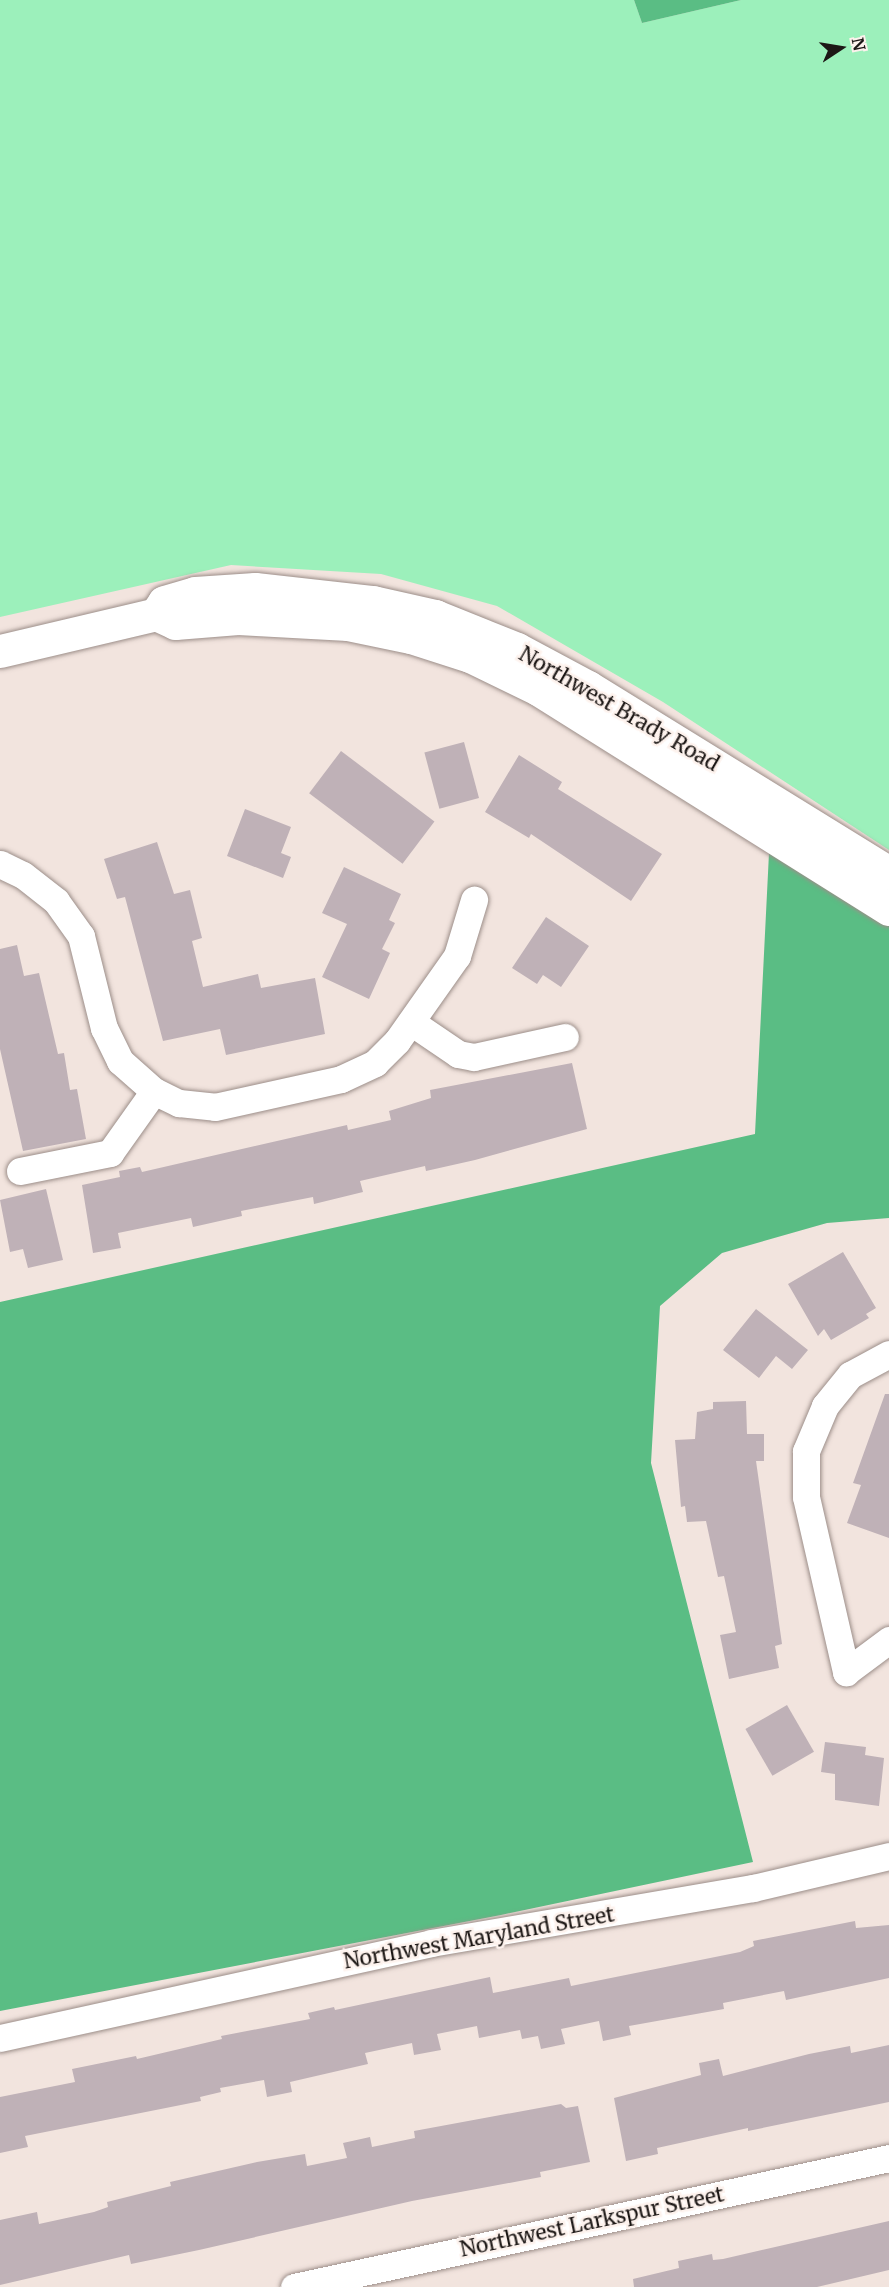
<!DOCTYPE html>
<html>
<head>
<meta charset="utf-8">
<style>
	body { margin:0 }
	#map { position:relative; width:889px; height:2287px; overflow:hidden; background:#f2e4de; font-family:Merriweather,serif }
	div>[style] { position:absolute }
	.green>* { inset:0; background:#9cf0bb }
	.forest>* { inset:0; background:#5abd84 }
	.building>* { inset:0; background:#bfb1b7; transform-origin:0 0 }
	.roads { filter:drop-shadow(0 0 2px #9c8e89) drop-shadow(0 0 2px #9c8e89) }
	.minor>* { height:27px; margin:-13.5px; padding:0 13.5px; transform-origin:13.5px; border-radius:13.5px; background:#fff }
	.major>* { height:33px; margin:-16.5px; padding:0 16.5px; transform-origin:16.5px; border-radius:16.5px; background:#fff }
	span { translate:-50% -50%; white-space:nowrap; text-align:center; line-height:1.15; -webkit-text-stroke:5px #fdf2ed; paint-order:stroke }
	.street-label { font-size:21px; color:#1c1715 }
	.north { position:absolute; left:811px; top:18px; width:60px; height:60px; -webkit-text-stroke:4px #fdf2ed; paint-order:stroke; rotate:78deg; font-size:16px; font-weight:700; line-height:24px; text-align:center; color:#1c1715 }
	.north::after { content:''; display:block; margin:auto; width:21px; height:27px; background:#1c1715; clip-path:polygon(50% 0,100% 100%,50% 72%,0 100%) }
</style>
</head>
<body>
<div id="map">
	<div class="green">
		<div style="clip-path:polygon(0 0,634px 0,642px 23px,741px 0,889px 0,889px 850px,663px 702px,497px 606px,381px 574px,231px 565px,0 617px)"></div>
	</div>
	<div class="forest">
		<div style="clip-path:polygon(634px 0,741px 0,642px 23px)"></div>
		<div style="clip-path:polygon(769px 853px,889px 923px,889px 1218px,827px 1223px,722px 1253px,660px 1306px,651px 1463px,753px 1862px,501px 1915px,0 2011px,0 1302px,755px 1134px)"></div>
	</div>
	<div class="building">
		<div style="left:464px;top:742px;width:58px;height:41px;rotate:75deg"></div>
		<div style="left:341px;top:751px;width:117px;height:53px;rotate:37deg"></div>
		<div style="clip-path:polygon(519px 755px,562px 782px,558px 789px,662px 854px,631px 901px,531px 834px,529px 838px,485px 812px)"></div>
		<div style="clip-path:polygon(245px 809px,291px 827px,281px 853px,291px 857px,283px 878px,227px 856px)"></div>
		<div style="clip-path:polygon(157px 842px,174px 894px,190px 890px,202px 938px,192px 941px,203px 987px,258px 974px,261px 988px,315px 978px,325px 1034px,226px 1055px,220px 1029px,163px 1041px,125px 897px,117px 899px,104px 859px)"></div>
		<div style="clip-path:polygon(344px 867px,401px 894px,389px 920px,395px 923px,382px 949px,390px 953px,369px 999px,322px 977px,347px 924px,322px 913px)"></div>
		<div style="clip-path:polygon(546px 917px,589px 946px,561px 987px,543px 975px,537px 984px,512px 968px)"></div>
		<div style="clip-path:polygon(17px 945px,24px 976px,39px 973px,58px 1054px,64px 1053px,70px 1090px,77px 1089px,86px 1139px,23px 1151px,0 1049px,0 949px)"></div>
		<div style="clip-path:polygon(572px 1063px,587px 1129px,475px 1160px,426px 1171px,425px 1166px,360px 1181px,363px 1192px,314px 1204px,313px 1197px,241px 1211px,242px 1216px,193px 1227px,191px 1218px,118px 1233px,121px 1248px,93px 1253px,82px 1185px,120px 1177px,119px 1171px,140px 1167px,142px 1172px,347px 1125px,348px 1130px,391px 1120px,389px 1111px,431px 1098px,430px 1090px)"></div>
		<div style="clip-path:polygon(46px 1189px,63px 1260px,28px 1268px,23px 1249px,10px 1252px,0 1200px)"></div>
		<div style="clip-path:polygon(843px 1252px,876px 1308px,866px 1314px,869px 1318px,831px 1340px,824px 1329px,818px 1336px,788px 1284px)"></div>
		<div style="clip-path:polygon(756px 1309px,808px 1350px,792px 1369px,776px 1356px,759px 1378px,723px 1350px)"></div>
		<div style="clip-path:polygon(885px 1394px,889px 1394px,889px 1538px,847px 1523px,861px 1485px,853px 1483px)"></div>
		<div style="clip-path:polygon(746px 1401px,747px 1434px,764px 1434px,764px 1461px,756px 1461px,782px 1644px,775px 1646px,779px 1668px,729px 1679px,720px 1635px,736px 1632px,724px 1576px,718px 1577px,706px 1521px,687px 1522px,685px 1506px,681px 1507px,675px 1440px,695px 1439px,697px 1412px,713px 1409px,713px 1402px)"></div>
		<div style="left:787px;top:1705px;width:54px;height:48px;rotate:60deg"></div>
		<div style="clip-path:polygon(825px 1742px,866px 1747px,865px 1755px,884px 1758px,879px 1806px,835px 1800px,835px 1774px,821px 1772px)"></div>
		<div style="clip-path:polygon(855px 1921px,856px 1928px,889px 1925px,889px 1978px,786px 2000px,784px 1991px,723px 2003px,724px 2009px,629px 2026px,631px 2035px,603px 2041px,599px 2021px,561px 2029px,565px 2044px,541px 2049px,538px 2036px,522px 2039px,520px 2030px,479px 2038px,477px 2026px,437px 2034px,441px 2050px,414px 2055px,412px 2043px,365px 2053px,368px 2064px,290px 2082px,292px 2092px,267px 2097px,264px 2080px,220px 2088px,221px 2092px,200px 2097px,201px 2101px,25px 2136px,28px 2147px,0 2153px,0 2097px,75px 2082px,72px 2069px,136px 2056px,137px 2059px,222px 2039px,221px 2036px,310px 2019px,308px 2013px,334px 2007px,335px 2010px,490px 1977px,493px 1993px,569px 1978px,571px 1986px,740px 1952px,754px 1946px,753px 1941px)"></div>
		<div style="clip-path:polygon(889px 2045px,889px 2102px,748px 2131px,748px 2128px,657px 2148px,658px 2154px,626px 2161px,614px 2098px,701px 2075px,699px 2063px,719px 2059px,723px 2076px,809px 2054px,850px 2046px,851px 2053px)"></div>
		<div style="clip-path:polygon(561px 2104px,566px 2108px,578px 2106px,590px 2162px,540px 2172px,541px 2177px,412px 2201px,199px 2250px,131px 2264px,129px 2255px,0 2285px,0 2220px,37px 2212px,39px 2224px,94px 2212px,108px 2207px,107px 2202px,171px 2186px,170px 2182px,257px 2162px,305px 2154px,307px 2166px,347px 2158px,343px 2143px,370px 2137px,372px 2147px,415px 2138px,414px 2131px)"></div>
		<div style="clip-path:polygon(889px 2221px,889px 2270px,817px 2287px,634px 2287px,633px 2279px,679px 2268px,678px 2261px,712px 2254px,713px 2260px,723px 2259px)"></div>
	</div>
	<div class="roads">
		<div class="minor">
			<div style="left:0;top:864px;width:25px;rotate:26deg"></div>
			<div style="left:23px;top:875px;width:42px;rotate:38.2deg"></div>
			<div style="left:56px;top:901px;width:43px;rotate:54.5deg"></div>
			<div style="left:81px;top:936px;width:95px;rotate:76deg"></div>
			<div style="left:104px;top:1028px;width:37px;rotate:64deg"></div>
			<div style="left:120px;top:1061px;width:45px;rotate:41.4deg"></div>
			<div style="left:154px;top:1091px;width:28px;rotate:26deg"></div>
			<div style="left:179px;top:1103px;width:36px;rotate:6deg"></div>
			<div style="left:215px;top:1107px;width:129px;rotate:-12.5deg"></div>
			<div style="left:341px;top:1079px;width:38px;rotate:-25deg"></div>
			<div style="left:375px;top:1063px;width:31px;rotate:-45deg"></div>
			<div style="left:397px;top:1041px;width:104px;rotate:-54.8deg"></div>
			<div style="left:457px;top:956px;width:59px;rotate:-73.1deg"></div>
			<div style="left:411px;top:1022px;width:57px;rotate:34.2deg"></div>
			<div style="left:458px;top:1054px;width:16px;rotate:11deg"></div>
			<div style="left:474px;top:1057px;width:93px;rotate:-12.4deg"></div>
			<div style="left:20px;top:1171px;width:92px;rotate:-11.3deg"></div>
			<div style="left:110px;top:1153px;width:76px;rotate:-54.6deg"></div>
			<div style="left:889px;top:1354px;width:44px;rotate:151.7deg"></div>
			<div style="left:850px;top:1375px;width:40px;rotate:129deg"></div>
			<div style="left:825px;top:1406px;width:49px;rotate:112.9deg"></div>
			<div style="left:806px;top:1451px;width:46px;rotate:90deg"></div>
			<div style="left:806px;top:1497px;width:180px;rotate:77.1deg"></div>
			<div style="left:846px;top:1672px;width:54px;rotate:-36.7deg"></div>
			<div style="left:0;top:2038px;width:441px;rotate:-12.4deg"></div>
			<div style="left:431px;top:1943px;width:327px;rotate:-9.7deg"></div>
			<div style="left:753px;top:1888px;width:140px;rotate:-13.2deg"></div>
			<div style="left:294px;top:2287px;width:609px;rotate:-12.23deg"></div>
		</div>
		<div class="major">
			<div style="left:156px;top:614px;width:14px;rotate:-56deg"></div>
			<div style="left:164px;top:602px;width:32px;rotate:-16deg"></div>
			<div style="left:195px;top:593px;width:60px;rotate:-3.8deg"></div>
			<div style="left:255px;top:589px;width:119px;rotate:6.3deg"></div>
			<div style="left:373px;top:602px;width:64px;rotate:12.7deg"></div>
			<div style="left:435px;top:616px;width:88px;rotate:21.9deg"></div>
			<div style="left:517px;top:649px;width:81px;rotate:28.2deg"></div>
			<div style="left:588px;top:687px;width:354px;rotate:31.7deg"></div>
			<div style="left:0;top:651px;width:160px;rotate:-13.3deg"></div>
			<div style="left:156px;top:614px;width:21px;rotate:25deg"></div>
			<div style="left:175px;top:623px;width:63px;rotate:-4.5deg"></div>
			<div style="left:238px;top:618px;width:110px;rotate:3.1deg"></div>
			<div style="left:348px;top:624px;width:64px;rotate:11.7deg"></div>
			<div style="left:411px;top:637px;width:62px;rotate:17.9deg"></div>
			<div style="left:470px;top:656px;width:76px;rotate:25.9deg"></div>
			<div style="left:538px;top:689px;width:414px;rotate:32.1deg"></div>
		</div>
	</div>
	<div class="street-label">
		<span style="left:619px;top:709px;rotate:30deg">Northwest Brady Road</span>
		<span style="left:479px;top:1938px;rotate:-10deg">Northwest Maryland Street</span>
		<span style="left:592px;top:2222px;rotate:-12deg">Northwest Larkspur Street</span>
	</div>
	<div class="north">N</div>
</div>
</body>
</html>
